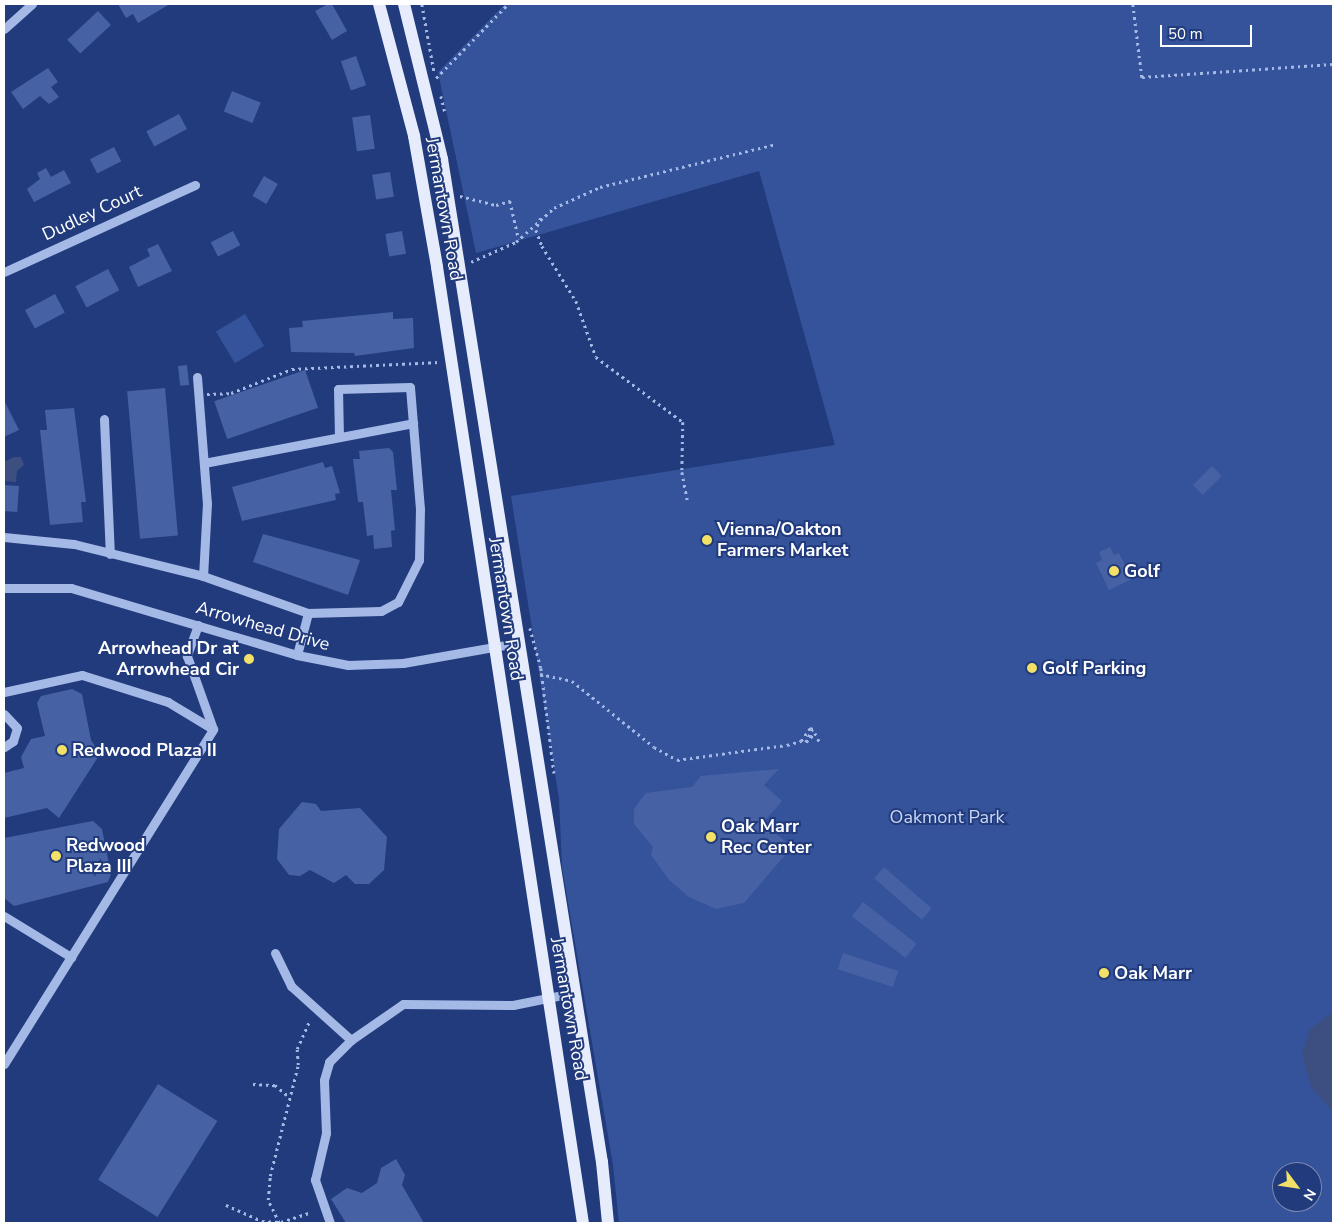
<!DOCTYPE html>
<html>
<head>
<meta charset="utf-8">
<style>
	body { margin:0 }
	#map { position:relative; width:1337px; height:1227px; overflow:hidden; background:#213b7d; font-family:"Nunito Sans",sans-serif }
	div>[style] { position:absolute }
	.green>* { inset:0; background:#35539b; transform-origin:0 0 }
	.water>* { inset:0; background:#3c4f80 }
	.building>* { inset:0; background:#4662a4; transform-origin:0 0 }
	.path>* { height:2.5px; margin-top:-1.25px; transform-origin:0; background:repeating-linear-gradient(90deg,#a5b9e6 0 2.5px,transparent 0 6.5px) }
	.minor>* { height:9px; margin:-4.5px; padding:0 4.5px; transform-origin:4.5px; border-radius:4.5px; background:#a5b9e6 }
	.major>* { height:12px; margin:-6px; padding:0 6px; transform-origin:6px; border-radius:6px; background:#e7ecfd }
	.dots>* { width:14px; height:14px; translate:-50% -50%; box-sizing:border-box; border:2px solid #213b7d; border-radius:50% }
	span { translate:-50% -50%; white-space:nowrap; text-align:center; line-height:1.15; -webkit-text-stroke:4px #213b7d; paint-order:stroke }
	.street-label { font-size:18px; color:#fff }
	.poi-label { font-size:18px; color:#fff; font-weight:700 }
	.left { translate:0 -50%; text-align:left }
	.right { translate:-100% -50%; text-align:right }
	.park-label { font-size:18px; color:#c9d6f5 }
	.frame { position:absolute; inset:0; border:5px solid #fff; pointer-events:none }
	.north { position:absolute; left:1272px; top:1162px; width:50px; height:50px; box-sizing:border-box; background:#213b7d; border:1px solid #7a89b1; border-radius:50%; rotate:121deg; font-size:14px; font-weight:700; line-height:20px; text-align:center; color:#fff }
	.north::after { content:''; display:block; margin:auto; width:18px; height:22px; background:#f2e067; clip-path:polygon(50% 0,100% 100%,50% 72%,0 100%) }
	.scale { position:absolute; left:1160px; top:25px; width:92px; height:22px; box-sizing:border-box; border:2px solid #fff; border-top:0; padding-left:6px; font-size:15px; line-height:18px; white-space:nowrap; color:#fff; -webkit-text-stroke:4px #213b7d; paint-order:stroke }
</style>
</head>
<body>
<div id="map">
	<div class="green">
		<div style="clip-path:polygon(evenodd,505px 4px,1333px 4px,1333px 1223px,619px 1223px,613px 1165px,562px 867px,559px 799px,511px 496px,835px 445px,759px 171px,476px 253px,438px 72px,505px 4px,1282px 1172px,1312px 1172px,1312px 1202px,1282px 1202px,1282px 1172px)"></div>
		<div style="left:245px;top:314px;width:37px;height:34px;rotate:59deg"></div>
	</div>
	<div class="water">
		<div style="clip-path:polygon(14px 457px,21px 457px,24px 465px,17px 471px,16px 482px,4px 481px,4px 462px)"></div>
		<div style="clip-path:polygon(1333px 1012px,1333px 1112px,1311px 1087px,1302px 1053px,1310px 1029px)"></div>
	</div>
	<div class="building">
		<div style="clip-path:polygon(118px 4px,170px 4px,138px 23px,133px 14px,126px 18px)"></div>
		<div style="clip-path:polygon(328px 4px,332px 4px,347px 31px,332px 40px,315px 11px)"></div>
		<div style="left:98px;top:11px;width:19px;height:42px;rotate:47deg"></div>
		<div style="left:356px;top:56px;width:31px;height:16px;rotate:71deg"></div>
		<div style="clip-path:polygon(48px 68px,58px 82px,51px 87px,59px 97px,49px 104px,40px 96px,23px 109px,11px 92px)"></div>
		<div style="left:232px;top:91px;width:31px;height:22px;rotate:22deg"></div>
		<div style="left:179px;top:114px;width:17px;height:37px;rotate:62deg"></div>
		<div style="left:370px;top:115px;width:34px;height:18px;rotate:82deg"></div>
		<div style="left:114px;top:147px;width:16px;height:27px;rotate:63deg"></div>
		<div style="clip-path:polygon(46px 168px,51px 177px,64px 170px,71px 183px,34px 202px,27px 189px,40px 179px,37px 173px)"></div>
		<div style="left:390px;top:172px;width:25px;height:18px;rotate:81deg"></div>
		<div style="left:264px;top:176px;width:16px;height:23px;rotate:30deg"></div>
		<div style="left:233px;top:231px;width:16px;height:25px;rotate:63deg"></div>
		<div style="left:402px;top:231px;width:23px;height:17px;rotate:80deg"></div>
		<div style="clip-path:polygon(158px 244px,172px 271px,138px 287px,129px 267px,150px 256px,147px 249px)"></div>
		<div style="left:108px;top:269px;width:24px;height:37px;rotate:62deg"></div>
		<div style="left:55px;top:294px;width:21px;height:34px;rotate:62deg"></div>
		<div style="clip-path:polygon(393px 312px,393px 319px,413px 318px,414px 348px,355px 356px,354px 353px,291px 352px,289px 328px,303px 327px,302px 321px)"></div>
		<div style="left:187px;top:365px;width:20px;height:9px;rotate:84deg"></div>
		<div style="left:305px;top:370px;width:40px;height:96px;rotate:71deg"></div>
		<div style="left:165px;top:388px;width:148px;height:38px;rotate:85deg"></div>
		<div style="clip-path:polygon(4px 400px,19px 430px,4px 437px)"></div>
		<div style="clip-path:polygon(74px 408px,86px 502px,81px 502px,83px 522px,50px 525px,40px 430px,47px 430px,45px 410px)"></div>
		<div style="clip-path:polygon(389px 448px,393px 452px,397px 490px,391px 490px,395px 530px,391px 531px,392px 547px,374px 549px,373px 535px,367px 536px,363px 502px,358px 502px,353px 459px,360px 459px,359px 451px)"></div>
		<div style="clip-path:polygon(323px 462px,325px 468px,332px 466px,340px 493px,335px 494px,336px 500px,242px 521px,232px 487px)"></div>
		<div style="left:1212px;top:466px;width:14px;height:27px;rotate:45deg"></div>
		<div style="left:4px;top:485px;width:15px;height:26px;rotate:4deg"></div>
		<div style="clip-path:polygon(263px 534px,360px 560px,348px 595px,253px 562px)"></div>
		<div style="clip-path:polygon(1110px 547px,1114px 555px,1119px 553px,1132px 579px,1109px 590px,1096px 563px,1102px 560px,1099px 552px)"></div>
		<div style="clip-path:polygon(72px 689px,82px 694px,91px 740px,100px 754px,59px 818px,47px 808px,4px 818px,4px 773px,24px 768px,21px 757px,31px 739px,45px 736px,37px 703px,41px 696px)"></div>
		<div style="clip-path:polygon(779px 769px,764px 785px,782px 801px,763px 823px,792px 847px,744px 903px,716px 909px,689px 897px,669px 880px,651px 855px,653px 847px,634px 824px,634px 809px,646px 793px,692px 787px,701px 776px)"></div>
		<div style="clip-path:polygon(302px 802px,316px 804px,321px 811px,360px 808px,387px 837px,384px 870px,369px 884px,355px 884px,346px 875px,334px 883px,310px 870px,300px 876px,289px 875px,277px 859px,279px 829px)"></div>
		<div style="clip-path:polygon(93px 821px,102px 829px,111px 874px,108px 882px,14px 906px,4px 898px,4px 838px)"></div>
		<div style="left:884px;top:867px;width:63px;height:15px;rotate:41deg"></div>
		<div style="left:863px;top:902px;width:68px;height:18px;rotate:38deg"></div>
		<div style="left:843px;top:953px;width:58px;height:17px;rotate:18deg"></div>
		<div style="left:158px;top:1084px;width:70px;height:113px;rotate:32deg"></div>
		<div style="clip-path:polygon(396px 1159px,405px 1175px,402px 1185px,424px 1223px,346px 1223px,331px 1199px,347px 1188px,362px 1193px,377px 1183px,381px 1168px)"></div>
	</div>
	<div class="path">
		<div style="left:422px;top:4px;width:68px;rotate:79.8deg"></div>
		<div style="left:1133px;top:4px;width:74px;rotate:83deg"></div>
		<div style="left:1142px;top:77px;width:191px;rotate:-3.9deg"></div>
		<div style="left:436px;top:78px;width:103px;rotate:-45.8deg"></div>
		<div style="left:441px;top:96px;width:16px;rotate:76deg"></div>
		<div style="left:460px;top:196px;width:37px;rotate:14deg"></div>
		<div style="left:496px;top:205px;width:15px;rotate:-16deg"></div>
		<div style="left:510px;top:201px;width:39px;rotate:77deg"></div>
		<div style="left:541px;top:218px;width:13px;rotate:113deg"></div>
		<div style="left:536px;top:230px;width:17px;rotate:69deg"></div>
		<div style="left:542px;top:246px;width:65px;rotate:58.3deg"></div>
		<div style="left:576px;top:301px;width:59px;rotate:70.3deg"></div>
		<div style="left:596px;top:357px;width:109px;rotate:36.8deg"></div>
		<div style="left:683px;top:422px;width:50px;rotate:91.1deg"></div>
		<div style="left:682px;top:472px;width:31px;rotate:79deg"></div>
		<div style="left:471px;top:262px;width:49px;rotate:-24deg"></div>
		<div style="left:516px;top:242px;width:51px;rotate:-41.8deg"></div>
		<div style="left:554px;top:208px;width:51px;rotate:-24.5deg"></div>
		<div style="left:600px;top:187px;width:181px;rotate:-13.7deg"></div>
		<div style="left:207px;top:394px;width:24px;rotate:-2deg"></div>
		<div style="left:231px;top:393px;width:66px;rotate:-21.5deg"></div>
		<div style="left:292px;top:369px;width:148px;rotate:-2.7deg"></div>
		<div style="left:530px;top:628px;width:41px;rotate:74.6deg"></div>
		<div style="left:541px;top:668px;width:106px;rotate:82.9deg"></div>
		<div style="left:540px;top:674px;width:33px;rotate:12deg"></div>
		<div style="left:572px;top:681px;width:105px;rotate:38.8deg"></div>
		<div style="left:654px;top:747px;width:26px;rotate:29deg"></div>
		<div style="left:677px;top:760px;width:111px;rotate:-7.8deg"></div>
		<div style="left:787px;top:745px;width:15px;rotate:-16deg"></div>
		<div style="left:801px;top:741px;width:16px;rotate:-55deg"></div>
		<div style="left:810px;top:728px;width:3px;rotate:18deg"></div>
		<div style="left:813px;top:729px;width:15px;rotate:118deg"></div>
		<div style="left:806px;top:742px;width:13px;rotate:-45deg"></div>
		<div style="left:815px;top:733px;width:11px;rotate:63deg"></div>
		<div style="left:253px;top:1084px;width:22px;rotate:3deg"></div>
		<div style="left:275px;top:1085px;width:16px;rotate:40deg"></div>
		<div style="left:226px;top:1205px;width:39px;rotate:24deg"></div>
		<div style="left:262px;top:1221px;width:19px;rotate:3deg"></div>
		<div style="left:281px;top:1222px;width:29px;rotate:-18deg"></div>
		<div style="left:279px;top:1223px;width:25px;rotate:-116deg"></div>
		<div style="left:268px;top:1200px;width:24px;rotate:-85deg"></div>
		<div style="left:270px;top:1176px;width:114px;rotate:-75.8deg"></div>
		<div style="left:298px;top:1065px;width:16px;rotate:-94deg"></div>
		<div style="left:297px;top:1049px;width:30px;rotate:-66deg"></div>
	</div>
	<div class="minor">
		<div style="left:4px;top:29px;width:38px;rotate:-42deg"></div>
		<div style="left:4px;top:272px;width:210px;rotate:-24.5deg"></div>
		<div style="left:197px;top:377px;width:126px;rotate:85.5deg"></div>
		<div style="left:207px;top:503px;width:73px;rotate:93.1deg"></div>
		<div style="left:104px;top:419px;width:135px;rotate:87.5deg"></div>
		<div style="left:204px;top:463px;width:213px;rotate:-10.8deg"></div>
		<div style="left:4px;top:537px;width:70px;rotate:5.7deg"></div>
		<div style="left:74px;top:544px;width:133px;rotate:13.9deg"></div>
		<div style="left:203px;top:576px;width:111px;rotate:19.4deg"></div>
		<div style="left:308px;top:613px;width:73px;rotate:-1.6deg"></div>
		<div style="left:381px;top:611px;width:19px;rotate:-28deg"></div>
		<div style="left:398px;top:602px;width:47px;rotate:-63.4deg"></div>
		<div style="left:419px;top:560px;width:51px;rotate:-88.9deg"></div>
		<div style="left:420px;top:509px;width:122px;rotate:-94.7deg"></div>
		<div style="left:410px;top:387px;width:72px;rotate:178.4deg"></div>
		<div style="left:338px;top:389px;width:47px;rotate:88.8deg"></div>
		<div style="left:4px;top:588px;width:67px"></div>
		<div style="left:71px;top:588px;width:236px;rotate:16.5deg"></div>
		<div style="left:297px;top:655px;width:52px;rotate:11.1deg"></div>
		<div style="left:348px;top:665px;width:55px;rotate:-2.1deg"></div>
		<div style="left:403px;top:663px;width:116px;rotate:-10deg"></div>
		<div style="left:198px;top:625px;width:33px;rotate:110deg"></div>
		<div style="left:187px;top:656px;width:77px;rotate:70.4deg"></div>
		<div style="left:297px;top:655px;width:43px;rotate:-75.3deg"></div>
		<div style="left:4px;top:692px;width:80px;rotate:-12.3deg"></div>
		<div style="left:82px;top:675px;width:90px;rotate:17.4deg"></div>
		<div style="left:168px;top:702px;width:52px;rotate:31deg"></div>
		<div style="left:4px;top:714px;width:19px;rotate:47deg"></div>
		<div style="left:17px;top:728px;width:14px;rotate:107deg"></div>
		<div style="left:13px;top:741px;width:11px;rotate:146deg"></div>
		<div style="left:4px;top:916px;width:79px;rotate:31.5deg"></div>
		<div style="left:275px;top:953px;width:37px;rotate:64deg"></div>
		<div style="left:291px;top:986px;width:81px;rotate:42deg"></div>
		<div style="left:351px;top:1040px;width:63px;rotate:-34.7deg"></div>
		<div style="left:403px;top:1004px;width:110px;rotate:0.5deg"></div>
		<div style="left:513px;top:1005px;width:60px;rotate:-11.5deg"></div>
		<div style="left:4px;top:1064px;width:395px;rotate:-58deg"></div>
		<div style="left:330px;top:1223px;width:46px;rotate:-109.2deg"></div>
		<div style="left:315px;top:1180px;width:48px;rotate:-76.8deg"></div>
		<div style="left:326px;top:1133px;width:53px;rotate:-92.2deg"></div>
		<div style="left:324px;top:1080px;width:19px;rotate:-74deg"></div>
		<div style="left:329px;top:1062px;width:31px;rotate:-45deg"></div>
	</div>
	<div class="major">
		<div style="left:379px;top:4px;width:137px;rotate:75.1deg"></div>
		<div style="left:414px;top:136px;width:133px;rotate:80deg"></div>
		<div style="left:437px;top:267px;width:967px;rotate:81.32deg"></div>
		<div style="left:404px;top:4px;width:160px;rotate:76.2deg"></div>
		<div style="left:442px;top:159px;width:1016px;rotate:80.94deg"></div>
		<div style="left:602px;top:1162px;width:61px;rotate:84.4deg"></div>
	</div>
	<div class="dots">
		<div style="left:707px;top:540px;background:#f2e067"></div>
		<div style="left:1114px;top:571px;background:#f2e067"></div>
		<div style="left:249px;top:659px;background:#f2e067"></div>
		<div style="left:1032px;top:668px;background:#f2e067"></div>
		<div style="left:62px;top:750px;background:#f2e067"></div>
		<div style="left:711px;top:837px;background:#f2e067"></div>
		<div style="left:56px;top:856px;background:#f2e067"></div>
		<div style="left:1104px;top:973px;background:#f2e067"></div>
	</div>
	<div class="street-label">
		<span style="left:444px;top:209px;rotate:80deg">Jermantown Road</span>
		<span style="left:92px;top:213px;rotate:-25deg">Dudley Court</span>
		<span style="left:506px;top:609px;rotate:81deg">Jermantown Road</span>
		<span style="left:263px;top:626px;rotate:16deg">Arrowhead Drive</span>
		<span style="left:569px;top:1009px;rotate:80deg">Jermantown Road</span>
	</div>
	<div class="poi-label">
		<span class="left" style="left:717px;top:540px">Vienna/Oakton<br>Farmers Market</span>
		<span class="left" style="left:1124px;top:571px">Golf</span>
		<span class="right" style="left:239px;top:659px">Arrowhead Dr at<br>Arrowhead Cir</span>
		<span class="left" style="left:1042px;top:668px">Golf Parking</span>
		<span class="left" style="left:72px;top:750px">Redwood Plaza II</span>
		<span class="left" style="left:721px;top:837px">Oak Marr<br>Rec Center</span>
		<span class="left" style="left:66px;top:856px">Redwood<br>Plaza III</span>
		<span class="left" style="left:1114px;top:973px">Oak Marr</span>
	</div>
	<div class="park-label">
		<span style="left:947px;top:817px">Oakmont Park</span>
	</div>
	<div class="frame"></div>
	<div class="north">N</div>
	<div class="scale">50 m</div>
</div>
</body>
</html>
